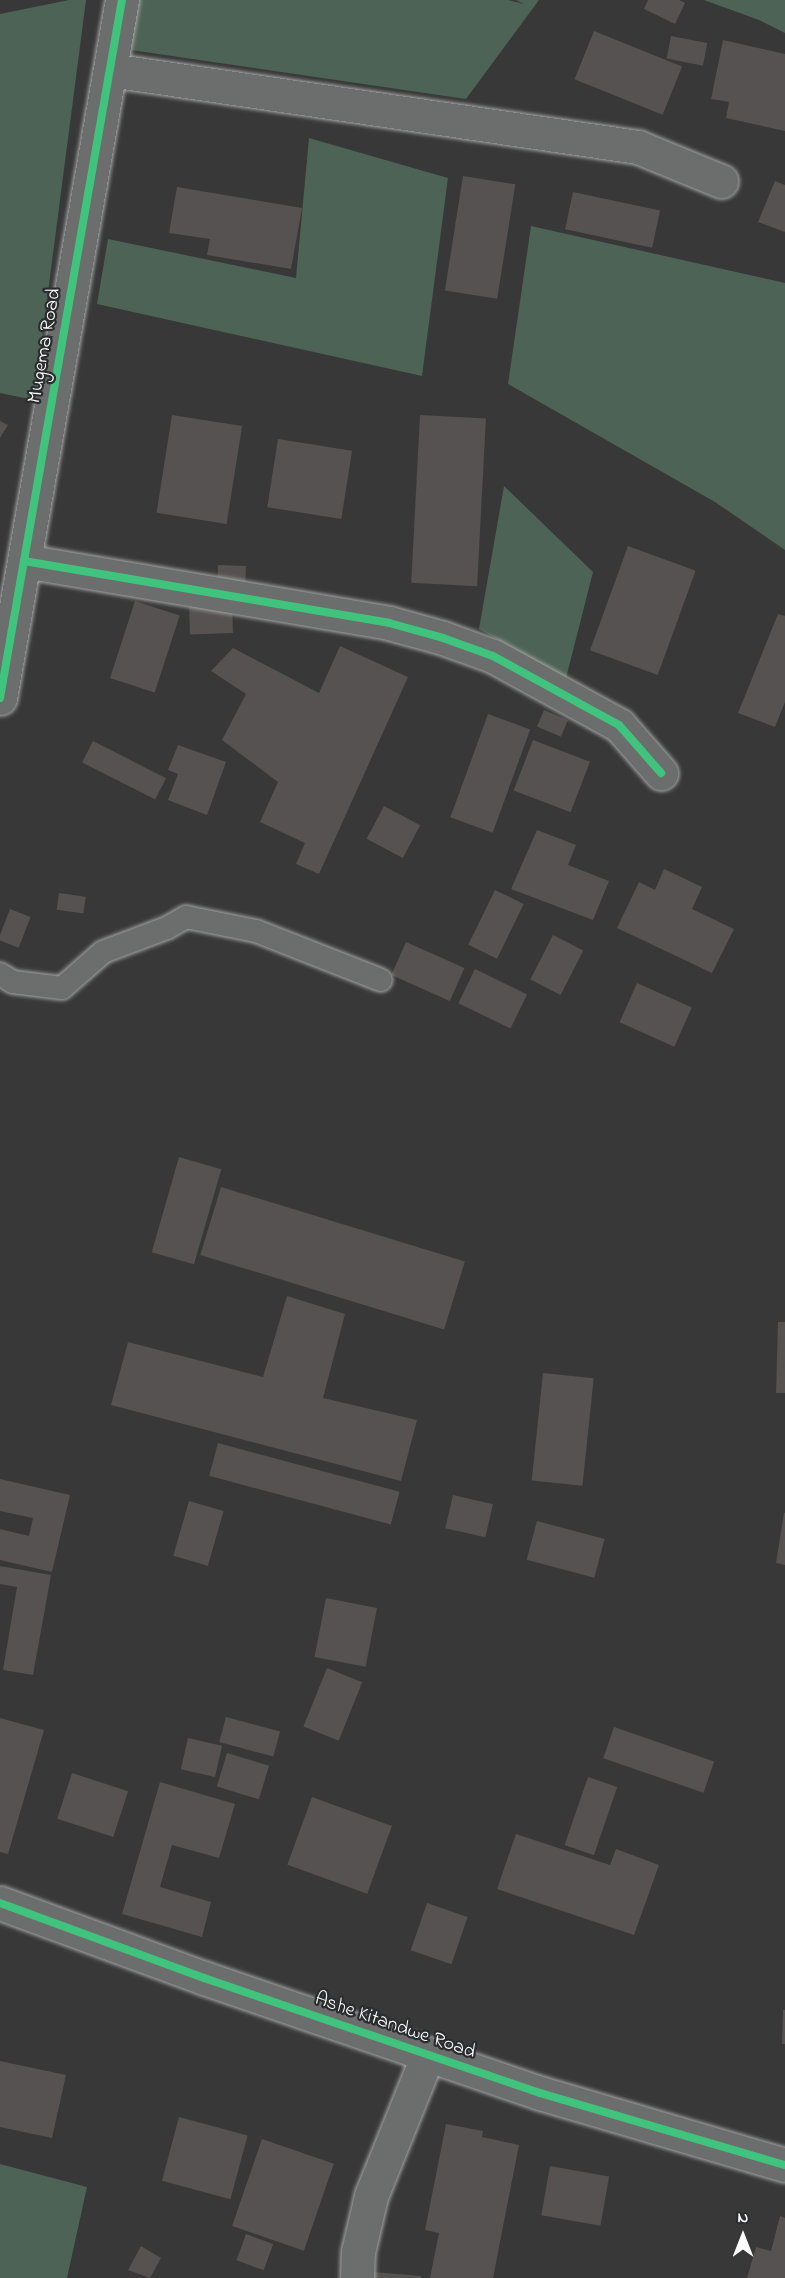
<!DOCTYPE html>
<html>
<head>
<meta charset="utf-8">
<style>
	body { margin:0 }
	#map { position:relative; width:785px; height:2278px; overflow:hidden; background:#383838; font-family:"Indie Flower",sans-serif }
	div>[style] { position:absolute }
	.green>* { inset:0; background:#4c6355 }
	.building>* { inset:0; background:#555251; transform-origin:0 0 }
	.roads { filter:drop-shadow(0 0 2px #a5a5a5) drop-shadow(0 0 2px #a5a5a5) }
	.lane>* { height:22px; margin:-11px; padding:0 11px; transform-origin:11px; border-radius:11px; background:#6c6d6d }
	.street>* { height:33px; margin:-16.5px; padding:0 16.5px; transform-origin:16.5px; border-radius:16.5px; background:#6c6d6d }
	.secondary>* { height:33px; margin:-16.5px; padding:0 16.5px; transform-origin:16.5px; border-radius:16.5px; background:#6c6d6d }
	.cycleway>* { height:8px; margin:-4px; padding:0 4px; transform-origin:4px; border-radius:4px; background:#40c37c }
	span { translate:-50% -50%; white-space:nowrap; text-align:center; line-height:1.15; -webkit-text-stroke:4.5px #2a2d2e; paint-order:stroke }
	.street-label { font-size:20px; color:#fff }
	.north { position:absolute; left:713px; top:2206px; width:60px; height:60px; -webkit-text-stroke:4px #2a2d2e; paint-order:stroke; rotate:0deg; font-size:16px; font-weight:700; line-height:24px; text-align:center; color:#fff }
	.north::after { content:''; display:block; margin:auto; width:21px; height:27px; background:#fff; clip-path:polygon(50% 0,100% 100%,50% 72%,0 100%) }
</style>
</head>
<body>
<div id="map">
	<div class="green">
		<div style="clip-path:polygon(69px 0,86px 0,34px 400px,0 393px,0 14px)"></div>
		<div style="clip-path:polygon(137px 0,508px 0,524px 4px,516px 0,539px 0,466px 99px,117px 48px)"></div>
		<div style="clip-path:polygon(704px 0,785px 0,785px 33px,759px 20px)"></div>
		<div style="clip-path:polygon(309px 138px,448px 178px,422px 376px,97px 304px,108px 239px,296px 278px)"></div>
		<div style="clip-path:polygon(531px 226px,785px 283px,785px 550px,715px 502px,508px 384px)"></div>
		<div style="clip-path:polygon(504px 486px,593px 572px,566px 678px,479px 629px)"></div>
		<div style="clip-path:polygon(0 2164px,87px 2187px,67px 2278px,0 2278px)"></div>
	</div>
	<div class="building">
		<div style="clip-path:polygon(648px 0,679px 0,685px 3px,675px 24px,644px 9px)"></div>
		<div style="left:594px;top:31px;width:95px;height:52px;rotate:22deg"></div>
		<div style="left:671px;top:36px;width:37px;height:23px;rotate:11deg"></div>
		<div style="clip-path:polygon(723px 40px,785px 54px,785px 131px,726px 118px,729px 102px,711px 99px)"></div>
		<div style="left:463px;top:176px;width:53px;height:116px;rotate:9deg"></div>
		<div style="clip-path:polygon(775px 181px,785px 185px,785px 232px,758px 222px)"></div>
		<div style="clip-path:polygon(177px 187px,302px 208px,291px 269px,207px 255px,210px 239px,169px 233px)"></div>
		<div style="left:573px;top:192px;width:89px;height:38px;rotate:12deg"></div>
		<div style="left:172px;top:415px;width:71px;height:99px;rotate:9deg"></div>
		<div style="left:420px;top:415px;width:66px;height:168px;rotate:3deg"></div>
		<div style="clip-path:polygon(0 421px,8px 425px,0 438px)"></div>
		<div style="left:278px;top:439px;width:75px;height:69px;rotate:9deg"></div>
		<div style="left:628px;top:546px;width:72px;height:111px;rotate:20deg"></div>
		<div style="left:218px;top:565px;width:28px;height:18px;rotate:2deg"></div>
		<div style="left:135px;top:601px;width:47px;height:81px;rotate:18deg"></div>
		<div style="left:232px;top:604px;width:29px;height:43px;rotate:88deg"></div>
		<div style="clip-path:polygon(778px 614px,785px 616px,785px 702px,775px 727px,738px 713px)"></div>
		<div style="clip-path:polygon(340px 646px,408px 677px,319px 874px,296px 864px,305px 843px,260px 822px,278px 782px,222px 740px,246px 694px,211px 671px,233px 648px,319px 693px)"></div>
		<div style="left:544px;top:710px;width:26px;height:18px;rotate:23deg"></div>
		<div style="left:488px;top:714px;width:45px;height:110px;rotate:20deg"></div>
		<div style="left:533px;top:740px;width:61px;height:54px;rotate:21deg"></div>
		<div style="left:93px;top:741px;width:82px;height:24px;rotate:27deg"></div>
		<div style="clip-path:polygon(178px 745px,226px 762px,207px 815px,168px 800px,178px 774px,168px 770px)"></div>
		<div style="left:384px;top:806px;width:41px;height:37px;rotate:28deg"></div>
		<div style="clip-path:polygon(537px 830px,576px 845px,568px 865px,609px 881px,593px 920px,511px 889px)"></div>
		<div style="clip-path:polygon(664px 869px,702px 887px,692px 909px,734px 929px,712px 973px,617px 928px,639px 882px,655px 890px)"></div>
		<div style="left:495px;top:890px;width:32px;height:61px;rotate:26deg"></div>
		<div style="left:59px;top:893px;width:27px;height:17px;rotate:8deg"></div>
		<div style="left:10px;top:909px;width:22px;height:33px;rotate:21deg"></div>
		<div style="left:553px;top:935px;width:34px;height:50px;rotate:27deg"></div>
		<div style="left:406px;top:942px;width:64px;height:36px;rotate:24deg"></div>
		<div style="left:475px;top:969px;width:58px;height:38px;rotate:26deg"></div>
		<div style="left:637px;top:983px;width:60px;height:43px;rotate:24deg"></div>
		<div style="left:179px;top:1157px;width:44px;height:99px;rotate:16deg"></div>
		<div style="left:221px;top:1187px;width:255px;height:71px;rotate:17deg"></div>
		<div style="clip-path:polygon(287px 1296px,345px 1314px,323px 1398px,417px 1420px,401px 1481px,111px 1405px,128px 1342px,263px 1377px)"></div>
		<div style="clip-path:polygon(778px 1322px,785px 1322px,785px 1393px,776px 1393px)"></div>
		<div style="left:543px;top:1373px;width:51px;height:108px;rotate:6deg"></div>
		<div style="left:218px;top:1443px;width:188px;height:34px;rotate:15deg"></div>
		<div style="clip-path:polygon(0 1479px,70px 1495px,52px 1572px,0 1560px,0 1529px,29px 1536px,33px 1518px,0 1511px)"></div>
		<div style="left:453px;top:1495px;width:41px;height:34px;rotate:13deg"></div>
		<div style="left:189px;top:1501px;width:36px;height:57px;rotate:16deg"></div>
		<div style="clip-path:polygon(784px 1513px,785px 1513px,785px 1565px,776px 1563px)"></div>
		<div style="left:537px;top:1521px;width:70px;height:40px;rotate:15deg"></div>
		<div style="clip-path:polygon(0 1566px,51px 1575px,33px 1675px,3px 1670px,17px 1587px,0 1584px)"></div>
		<div style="left:326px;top:1598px;width:52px;height:60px;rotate:11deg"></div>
		<div style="left:327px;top:1668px;width:38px;height:63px;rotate:22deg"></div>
		<div style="left:226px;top:1717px;width:56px;height:26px;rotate:15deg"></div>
		<div style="clip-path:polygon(0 1718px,44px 1730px,8px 1854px,0 1852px)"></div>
		<div style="left:614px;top:1727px;width:106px;height:33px;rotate:19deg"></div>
		<div style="left:188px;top:1738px;width:35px;height:32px;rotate:13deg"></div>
		<div style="left:227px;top:1753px;width:44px;height:35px;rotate:17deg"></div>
		<div style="left:72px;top:1773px;width:59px;height:48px;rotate:18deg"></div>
		<div style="left:588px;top:1777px;width:31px;height:72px;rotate:19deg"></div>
		<div style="clip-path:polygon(160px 1782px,235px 1804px,219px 1858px,172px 1845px,160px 1887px,211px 1902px,202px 1937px,122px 1914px)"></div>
		<div style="left:312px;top:1797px;width:85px;height:72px;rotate:20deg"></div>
		<div style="clip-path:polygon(516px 1834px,610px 1865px,616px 1849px,659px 1865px,634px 1935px,497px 1889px)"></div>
		<div style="left:427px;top:1903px;width:43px;height:50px;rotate:19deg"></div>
		<div style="clip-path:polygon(783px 2010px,785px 2010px,785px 2044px,782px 2044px)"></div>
		<div style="clip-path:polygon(0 2061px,66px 2075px,52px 2138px,0 2127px)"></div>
		<div style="left:179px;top:2117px;width:71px;height:66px;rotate:15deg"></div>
		<div style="clip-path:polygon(446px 2124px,483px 2131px,482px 2137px,519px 2145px,493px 2278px,430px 2278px,439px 2233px,425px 2230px)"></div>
		<div style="left:262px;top:2139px;width:76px;height:92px;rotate:19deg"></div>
		<div style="left:550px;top:2166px;width:60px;height:50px;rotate:10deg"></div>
		<div style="clip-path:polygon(780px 2216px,785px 2218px,785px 2278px,747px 2278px,756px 2247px,771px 2251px)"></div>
		<div style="left:246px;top:2234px;width:29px;height:28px;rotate:20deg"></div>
		<div style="clip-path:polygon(141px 2246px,161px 2258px,150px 2278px,128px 2270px)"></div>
		<div style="clip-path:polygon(374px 2272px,421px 2276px,421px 2278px,374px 2278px)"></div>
	</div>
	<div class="roads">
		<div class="lane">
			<div style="left:0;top:974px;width:15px;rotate:32deg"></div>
			<div style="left:13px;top:982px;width:49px;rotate:7deg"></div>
			<div style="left:62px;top:988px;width:55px;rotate:-41.3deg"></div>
			<div style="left:103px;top:952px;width:68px;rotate:-20.6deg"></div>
			<div style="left:167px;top:928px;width:22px;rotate:-30deg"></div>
			<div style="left:186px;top:917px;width:71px;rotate:11.3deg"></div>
			<div style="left:256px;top:931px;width:134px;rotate:21.4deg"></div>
		</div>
		<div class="street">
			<div style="left:110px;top:70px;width:534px;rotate:8.3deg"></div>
			<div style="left:638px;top:147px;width:90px;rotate:22.3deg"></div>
			<div style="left:24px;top:561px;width:370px;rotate:9.6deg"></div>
			<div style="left:389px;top:623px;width:56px;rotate:15.5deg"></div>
			<div style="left:443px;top:638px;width:53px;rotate:19.8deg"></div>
			<div style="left:493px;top:656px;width:144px;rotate:28.7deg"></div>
			<div style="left:619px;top:725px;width:64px;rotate:48.8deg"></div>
			<div style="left:0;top:1903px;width:217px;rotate:20.2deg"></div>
			<div style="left:204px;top:1978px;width:355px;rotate:18.9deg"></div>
			<div style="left:540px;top:2093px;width:255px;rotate:16.4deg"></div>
			<div style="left:357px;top:2278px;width:26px;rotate:-88deg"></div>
			<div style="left:358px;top:2252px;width:57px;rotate:-76.9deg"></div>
			<div style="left:371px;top:2196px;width:153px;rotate:-68.1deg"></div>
		</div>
		<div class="secondary">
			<div style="left:0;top:698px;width:709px;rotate:-80.09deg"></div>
		</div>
	</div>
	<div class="cycleway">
		<div style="left:24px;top:561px;width:370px;rotate:9.6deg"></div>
		<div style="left:389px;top:623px;width:56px;rotate:15.5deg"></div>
		<div style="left:443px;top:638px;width:53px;rotate:19.8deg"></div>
		<div style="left:493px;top:656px;width:144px;rotate:28.7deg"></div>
		<div style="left:619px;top:725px;width:64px;rotate:48.8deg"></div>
		<div style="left:0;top:698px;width:709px;rotate:-80.09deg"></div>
		<div style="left:0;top:1903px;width:217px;rotate:20.2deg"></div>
		<div style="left:204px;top:1978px;width:355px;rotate:18.9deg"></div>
		<div style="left:540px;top:2093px;width:255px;rotate:16.4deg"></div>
	</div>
	<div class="street-label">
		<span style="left:45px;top:346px;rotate:-80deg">Mugema Road</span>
		<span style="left:395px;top:2026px;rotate:19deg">Ashe Kitandwe Road</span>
	</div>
	<div class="north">N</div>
</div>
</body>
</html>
